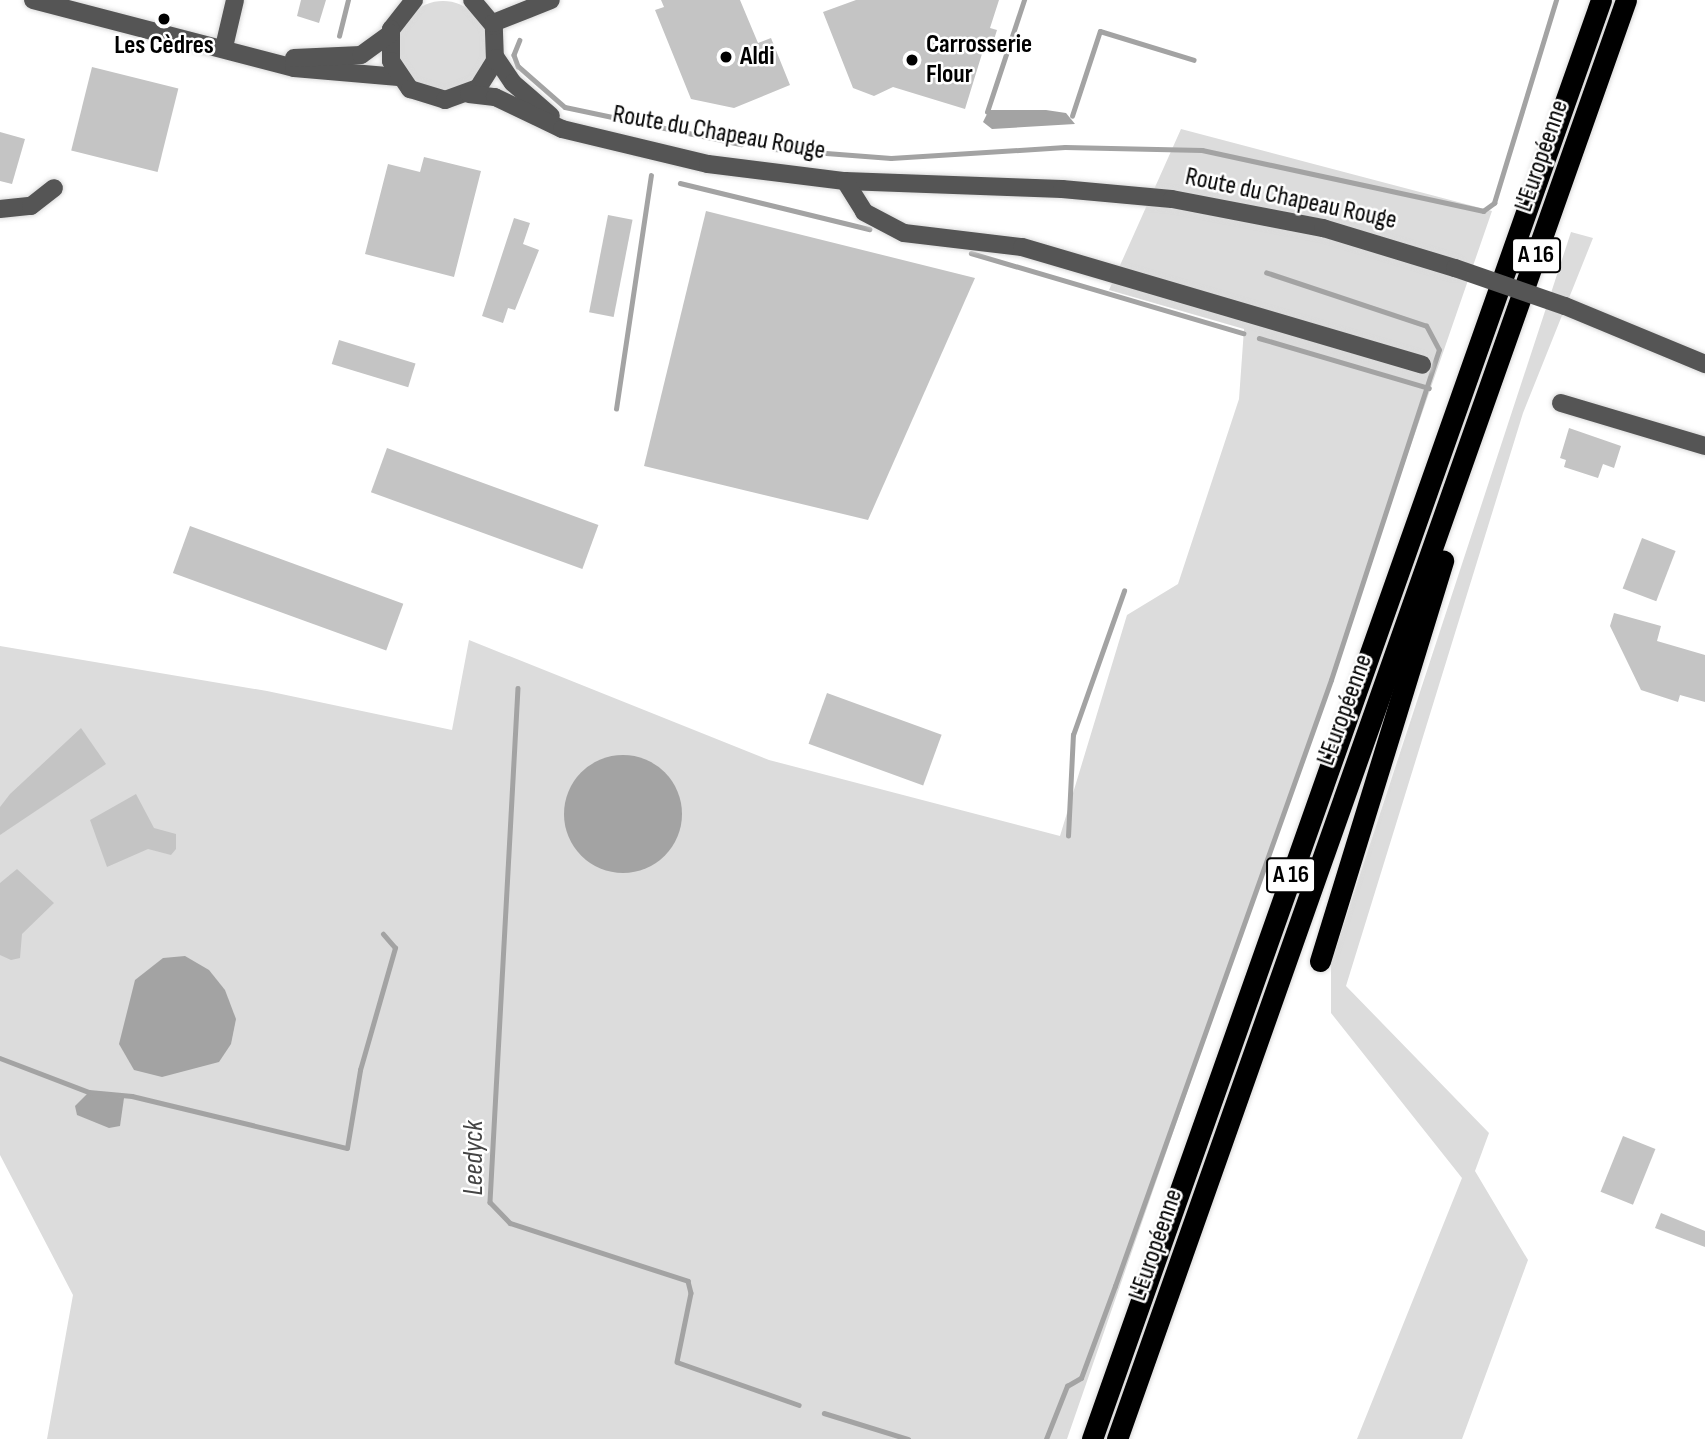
<!DOCTYPE html>
<html>
<head>
<meta charset="utf-8">
<style>
	body { margin:0 }
	#map { position:relative; width:1705px; height:1439px; overflow:hidden; background:#fff; font-family:"Sofia Sans Condensed",sans-serif }
	div>[style] { position:absolute }
	.green>* { inset:0; background:#dcdcdc }
	.round { border-radius:50% }
	.water>* { inset:0; background:#a3a3a3 }
	.stream>* { height:4.5px; margin:-2.25px; padding:0 2.25px; transform-origin:2.25px; border-radius:2.25px; background:#a3a3a3 }
	.building>* { inset:0; background:#c4c4c4; transform-origin:0 0 }
	.roads { filter:drop-shadow(0 0 2px #dbdbdb) drop-shadow(0 0 2px #dbdbdb) }
	.minor>* { height:18px; margin:-9px; padding:0 9px; transform-origin:9px; border-radius:9px; background:#555 }
	.highway>* { height:21px; margin:-10.5px; padding:0 10.5px; transform-origin:10.5px; border-radius:10.5px; background:#000 }
	.minor-bridge>* { height:18px; margin:-9px; padding:0 9px; transform-origin:9px; border-radius:9px; background:#555 }
	.dots>* { width:19px; height:19px; translate:-50% -50%; box-sizing:border-box; border:4px solid #fff; border-radius:50% }
	span { translate:-50% -50%; white-space:nowrap; text-align:center; line-height:1.15; -webkit-text-stroke:5px #fff; paint-order:stroke }
	.shield-label span { padding:2px 5px; background:#fff; border:2px solid; border-radius:5px; -webkit-text-stroke-width:0 }
	.shield-label { font-size:24px; color:#000; font-weight:700 }
	.poi-label { font-size:26px; color:#000; font-weight:700 }
	.left { translate:0 -50%; text-align:left }
	.street-label { font-size:26px; color:#000 }
	.water-label { font-size:28px; color:#444; font-style:italic }
</style>
</head>
<body>
<div id="map">
	<div class="green">
		<div class="round" style="left:398px;top:1px;width:90px;height:90px"></div>
		<div style="clip-path:polygon(1181px 129px,1492px 211px,1067px 1439px,47px 1439px,73px 1295px,0 1155px,0 646px,267px 691px,452px 730px,469px 640px,769px 760px,1060px 836px,1127px 615px,1178px 584px,1239px 399px,1244px 329px,1109px 290px)"></div>
		<div style="clip-path:polygon(1571px 232px,1593px 238px,1523px 413px,1346px 986px,1489px 1133px,1475px 1171px,1528px 1260px,1462px 1439px,1357px 1439px,1462px 1178px,1331px 1013px,1331px 963px)"></div>
	</div>
	<div class="water">
		<div style="clip-path:polygon(989px 110px,1046px 110px,1066px 113px,1075px 124px,992px 129px,983px 122px)"></div>
		<div class="round" style="left:564px;top:755px;width:118px;height:118px"></div>
		<div style="clip-path:polygon(185px 956px,209px 970px,225px 990px,236px 1019px,231px 1044px,219px 1062px,162px 1077px,134px 1070px,119px 1044px,135px 980px,163px 958px)"></div>
		<div style="clip-path:polygon(89px 1092px,124px 1098px,120px 1126px,109px 1128px,77px 1115px,75px 1106px)"></div>
	</div>
	<div class="stream">
		<div style="left:339px;top:36px;width:37px;rotate:-76deg"></div>
		<div style="left:520px;top:40px;width:16px;rotate:112deg"></div>
		<div style="left:514px;top:55px;width:12px;rotate:70deg"></div>
		<div style="left:518px;top:66px;width:62px;rotate:41.1deg"></div>
		<div style="left:565px;top:107px;width:180px;rotate:11.9deg"></div>
		<div style="left:987px;top:112px;width:118px;rotate:-71.7deg"></div>
		<div style="left:1072px;top:116px;width:89px;rotate:-71.8deg"></div>
		<div style="left:1100px;top:31px;width:98px;rotate:17.1deg"></div>
		<div style="left:774px;top:149px;width:117px;rotate:4.4deg"></div>
		<div style="left:891px;top:158px;width:174px;rotate:-3.6deg"></div>
		<div style="left:1065px;top:147px;width:137px;rotate:1.3deg"></div>
		<div style="left:1202px;top:150px;width:288px;rotate:12.2deg"></div>
		<div style="left:1483px;top:211px;width:14px;rotate:-36deg"></div>
		<div style="left:1494px;top:203px;width:212px;rotate:-73deg"></div>
		<div style="left:680px;top:183px;width:195px;rotate:13.7deg"></div>
		<div style="left:971px;top:253px;width:284px;rotate:16.4deg"></div>
		<div style="left:1259px;top:338px;width:177px;rotate:16.4deg"></div>
		<div style="left:616px;top:409px;width:236px;rotate:-81.5deg"></div>
		<div style="left:518px;top:688px;width:515px;rotate:93.12deg"></div>
		<div style="left:490px;top:1202px;width:29px;rotate:46deg"></div>
		<div style="left:510px;top:1223px;width:187px;rotate:18deg"></div>
		<div style="left:688px;top:1281px;width:12px;rotate:76deg"></div>
		<div style="left:691px;top:1293px;width:70px;rotate:101.5deg"></div>
		<div style="left:677px;top:1362px;width:129px;rotate:19.4deg"></div>
		<div style="left:1068px;top:836px;width:101px;rotate:-87.2deg"></div>
		<div style="left:1073px;top:735px;width:153px;rotate:-70.5deg"></div>
		<div style="left:0;top:1058px;width:95px;rotate:20.9deg"></div>
		<div style="left:89px;top:1092px;width:43px;rotate:5.3deg"></div>
		<div style="left:132px;top:1096px;width:221px;rotate:13.6deg"></div>
		<div style="left:347px;top:1148px;width:79px;rotate:-80.5deg"></div>
		<div style="left:360px;top:1070px;width:127px;rotate:-74deg"></div>
		<div style="left:395px;top:948px;width:18px;rotate:-131deg"></div>
		<div style="left:824px;top:1413px;width:88px;rotate:17.2deg"></div>
		<div style="left:1046px;top:1439px;width:57px;rotate:-68.4deg"></div>
		<div style="left:1067px;top:1386px;width:16px;rotate:-30deg"></div>
		<div style="left:1081px;top:1378px;width:98px;rotate:-69.7deg"></div>
		<div style="left:1115px;top:1286px;width:643px;rotate:-70.38deg"></div>
		<div style="left:1331px;top:680px;width:347px;rotate:-71.9deg"></div>
		<div style="left:1439px;top:350px;width:27px;rotate:-118deg"></div>
		<div style="left:1426px;top:326px;width:168px;rotate:-161.6deg"></div>
	</div>
	<div class="building">
		<div style="clip-path:polygon(301px 0,326px 0,319px 23px,297px 16px)"></div>
		<div style="clip-path:polygon(661px 0,740px 0,758px 43px,771px 38px,790px 85px,734px 108px,691px 99px,655px 10px,664px 7px)"></div>
		<div style="clip-path:polygon(856px 0,999px 0,990px 28px,997px 30px,992px 46px,985px 44px,965px 109px,893px 87px,874px 96px,853px 88px,823px 12px)"></div>
		<div style="left:92px;top:67px;width:89px;height:86px;rotate:14deg"></div>
		<div style="clip-path:polygon(0 132px,25px 139px,12px 184px,0 181px)"></div>
		<div style="clip-path:polygon(424px 157px,481px 171px,454px 277px,365px 254px,388px 164px,420px 172px)"></div>
		<div style="clip-path:polygon(706px 211px,975px 278px,868px 520px,644px 466px)"></div>
		<div style="left:608px;top:215px;width:25px;height:99px;rotate:11deg"></div>
		<div style="clip-path:polygon(514px 218px,530px 223px,523px 244px,539px 250px,515px 310px,508px 308px,503px 323px,482px 316px)"></div>
		<div style="left:339px;top:340px;width:80px;height:25px;rotate:17deg"></div>
		<div style="clip-path:polygon(1569px 428px,1621px 446px,1614px 468px,1603px 464px,1598px 478px,1564px 467px,1566px 460px,1560px 458px)"></div>
		<div style="left:387px;top:448px;width:225px;height:47px;rotate:20deg"></div>
		<div style="left:190px;top:526px;width:227px;height:50px;rotate:20deg"></div>
		<div style="left:1642px;top:538px;width:36px;height:54px;rotate:21deg"></div>
		<div style="clip-path:polygon(1614px 613px,1661px 626px,1657px 641px,1705px 655px,1705px 702px,1680px 695px,1678px 702px,1641px 690px,1610px 626px)"></div>
		<div style="left:827px;top:693px;width:122px;height:54px;rotate:20deg"></div>
		<div style="clip-path:polygon(81px 728px,106px 764px,0 835px,0 807px,10px 794px)"></div>
		<div style="clip-path:polygon(136px 794px,154px 828px,176px 834px,176px 849px,171px 855px,148px 849px,107px 867px,90px 820px)"></div>
		<div style="clip-path:polygon(17px 869px,54px 903px,22px 934px,20px 958px,11px 960px,0 955px,0 883px)"></div>
		<div style="left:1623px;top:1136px;width:35px;height:60px;rotate:22deg"></div>
		<div style="clip-path:polygon(1661px 1213px,1705px 1231px,1705px 1247px,1655px 1228px)"></div>
	</div>
	<div class="roads">
		<div class="minor">
			<div style="left:33px;top:0;width:270px;rotate:14.6deg"></div>
			<div style="left:294px;top:68px;width:105px;rotate:4.9deg"></div>
			<div style="left:414px;top:0;width:37px;rotate:128deg"></div>
			<div style="left:391px;top:29px;width:32px;rotate:90deg"></div>
			<div style="left:391px;top:61px;width:34px;rotate:56deg"></div>
			<div style="left:410px;top:89px;width:37px;rotate:17deg"></div>
			<div style="left:445px;top:100px;width:35px;rotate:-20deg"></div>
			<div style="left:478px;top:88px;width:32px;rotate:-58deg"></div>
			<div style="left:495px;top:61px;width:35px;rotate:-92deg"></div>
			<div style="left:494px;top:26px;width:34px;rotate:-130deg"></div>
			<div style="left:493px;top:23px;width:62px;rotate:-21.6deg"></div>
			<div style="left:224px;top:47px;width:48px;rotate:-76.8deg"></div>
			<div style="left:294px;top:58px;width:67px;rotate:-2.6deg"></div>
			<div style="left:361px;top:55px;width:37px;rotate:-36deg"></div>
			<div style="left:496px;top:58px;width:30px;rotate:56deg"></div>
			<div style="left:513px;top:83px;width:50px;rotate:41deg"></div>
			<div style="left:469px;top:94px;width:26px;rotate:7deg"></div>
			<div style="left:495px;top:97px;width:74px;rotate:25.5deg"></div>
			<div style="left:562px;top:129px;width:150px;rotate:13.5deg"></div>
			<div style="left:708px;top:164px;width:138px;rotate:7.1deg"></div>
			<div style="left:845px;top:181px;width:217px;rotate:2.1deg"></div>
			<div style="left:1062px;top:189px;width:110px;rotate:5.2deg"></div>
			<div style="left:1172px;top:199px;width:154px;rotate:10.9deg"></div>
			<div style="left:1323px;top:228px;width:138px;rotate:16.9deg"></div>
			<div style="left:845px;top:181px;width:36px;rotate:58deg"></div>
			<div style="left:864px;top:212px;width:45px;rotate:27.7deg"></div>
			<div style="left:904px;top:233px;width:119px;rotate:6.8deg"></div>
			<div style="left:1022px;top:247px;width:417px;rotate:16.4deg"></div>
			<div style="left:0;top:209px;width:31px;rotate:-6deg"></div>
			<div style="left:31px;top:206px;width:29px;rotate:-38deg"></div>
			<div style="left:1565px;top:306px;width:152px;rotate:22.5deg"></div>
			<div style="left:1561px;top:403px;width:150px;rotate:16.6deg"></div>
		</div>
		<div class="highway">
			<div style="left:1320px;top:961px;width:419px;rotate:-72.9deg"></div>
			<div style="left:1092px;top:1439px;width:1526px;rotate:-70.52deg"></div>
			<div style="left:1117px;top:1439px;width:1526px;rotate:-70.52deg"></div>
		</div>
	</div>
	<div class="minor-bridge">
		<div style="left:1455px;top:268px;width:116px;rotate:19.1deg"></div>
	</div>
	<div class="dots">
		<div style="left:164px;top:19px;background:#000"></div>
		<div style="left:726px;top:57px;background:#000"></div>
		<div style="left:912px;top:60px;background:#000"></div>
	</div>
	<div class="shield-label">
		<span style="left:1536px;top:255px">A 16</span>
		<span style="left:1291px;top:875px">A 16</span>
	</div>
	<div class="poi-label">
		<span class="left" style="left:926px;top:60px">Carrosserie<br>Flour</span>
		<span style="left:164px;top:46px">Les Cèdres</span>
		<span class="left" style="left:740px;top:57px">Aldi</span>
	</div>
	<div class="street-label">
		<span style="left:719px;top:133px;rotate:10deg">Route du Chapeau Rouge</span>
		<span style="left:1542px;top:156px;rotate:-71deg">L'Européenne</span>
		<span style="left:1291px;top:199px;rotate:12deg">Route du Chapeau Rouge</span>
		<span style="left:1345px;top:710px;rotate:-70deg">L'Européenne</span>
		<span style="left:1156px;top:1245px;rotate:-71deg">L'Européenne</span>
	</div>
	<div class="water-label">
		<span style="left:474px;top:1158px;rotate:-90deg">Leedyck</span>
	</div>
</div>
</body>
</html>
